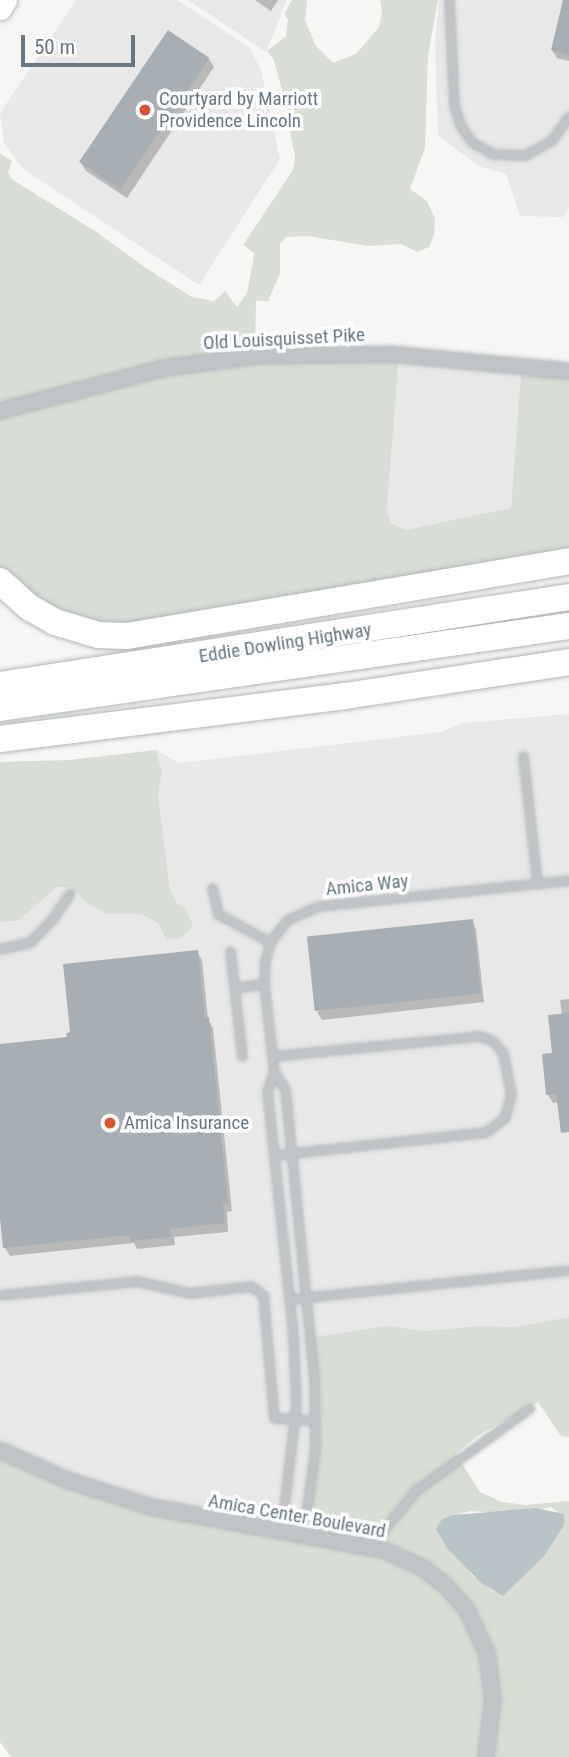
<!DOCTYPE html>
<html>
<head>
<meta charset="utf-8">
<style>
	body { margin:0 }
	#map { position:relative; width:569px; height:1757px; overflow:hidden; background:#f7f6f4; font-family:"Roboto Condensed",sans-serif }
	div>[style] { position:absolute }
	.built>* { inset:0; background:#e7e8e7 }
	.green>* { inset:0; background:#d8ddd5 }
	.water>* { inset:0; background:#b9c4c8 }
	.shadow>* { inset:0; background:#0003 }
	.building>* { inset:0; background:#a7afb4; transform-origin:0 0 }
	.roads { filter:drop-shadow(0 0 2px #b3b8bb) drop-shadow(0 0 2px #b3b8bb) }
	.lane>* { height:7px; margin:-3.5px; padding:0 3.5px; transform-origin:3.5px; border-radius:3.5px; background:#c0c4c7 }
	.street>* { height:14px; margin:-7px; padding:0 7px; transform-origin:7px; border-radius:7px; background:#c0c4c7 }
	.primary>* { height:23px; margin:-11.5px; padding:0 11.5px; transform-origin:11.5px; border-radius:11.5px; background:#fff }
	.highway>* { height:26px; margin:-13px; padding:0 13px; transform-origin:13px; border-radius:13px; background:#fff }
	.dots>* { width:19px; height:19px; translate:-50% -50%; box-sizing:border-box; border:4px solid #fff; border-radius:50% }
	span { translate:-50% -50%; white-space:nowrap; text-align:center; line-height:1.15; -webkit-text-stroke:7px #fff; paint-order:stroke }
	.poi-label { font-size:19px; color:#677883 }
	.left { translate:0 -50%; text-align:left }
	.street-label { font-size:19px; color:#677883 }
	.scale { position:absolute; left:21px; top:35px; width:114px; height:32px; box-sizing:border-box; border:4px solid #677883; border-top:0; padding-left:9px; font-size:21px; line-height:24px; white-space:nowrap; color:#677883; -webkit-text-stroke:5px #fff; paint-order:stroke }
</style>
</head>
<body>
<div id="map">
	<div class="built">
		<div style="clip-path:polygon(76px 0,177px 0,249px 47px,261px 70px,280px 159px,199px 285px,23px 169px,4px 143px,0 113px)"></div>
		<div style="clip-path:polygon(188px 0,287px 0,266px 52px)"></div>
		<div style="clip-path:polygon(439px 0,569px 0,569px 208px,563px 217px,520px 216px,506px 174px,478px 166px,438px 135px,435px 43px)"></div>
		<div style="clip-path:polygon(399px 356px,521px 372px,511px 508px,507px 511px,405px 530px,391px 523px,387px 509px)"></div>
		<div style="clip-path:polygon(569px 714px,569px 1317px,515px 1327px,477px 1326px,425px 1331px,387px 1326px,311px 1379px,313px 1441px,299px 1532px,91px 1486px,0 1448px,0 922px,18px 921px,57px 887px,71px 887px,87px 903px,107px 914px,141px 914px,158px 923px,166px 939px,177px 903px,170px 890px,158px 794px,162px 772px,156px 750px,179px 763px,441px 732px,464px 723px)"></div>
	</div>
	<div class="green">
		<div style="clip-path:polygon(292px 0,307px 0,305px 20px,316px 46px,333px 63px,356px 54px,379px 27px,382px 13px,380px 0,438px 0,428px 55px,425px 148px,410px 189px,427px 201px,435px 219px,434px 235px,429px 247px,417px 252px,401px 244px,369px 246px,307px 236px,286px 237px,280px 244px,280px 273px,268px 301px,256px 301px,255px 353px,399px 356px,387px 509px,391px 523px,405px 530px,511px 508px,521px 372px,569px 368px,569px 558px,102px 631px,0 590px,0 153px,12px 161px,8px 173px,13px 180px,95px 231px,146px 268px,192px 297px,214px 301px,225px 291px,237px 307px,247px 293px,253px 262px,254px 253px,243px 245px,293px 170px,295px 157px,283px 94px,274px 60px,267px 51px,286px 36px,288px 19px,284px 14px)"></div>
		<div style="clip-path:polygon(156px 750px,162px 772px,158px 794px,170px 890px,177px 903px,186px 909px,193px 926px,181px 938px,166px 939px,158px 923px,141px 914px,107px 914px,87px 903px,71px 887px,57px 887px,18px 921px,0 922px,0 762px,69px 760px)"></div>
		<div style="clip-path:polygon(evenodd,569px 1317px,569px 1437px,561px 1436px,538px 1402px,477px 1436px,456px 1454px,480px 1492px,502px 1502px,525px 1505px,569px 1501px,569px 1757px,11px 1757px,0 1742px,0 1448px,69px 1478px,196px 1516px,299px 1531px,313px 1441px,308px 1338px,387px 1326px,425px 1331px,477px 1326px,515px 1327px,569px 1317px,551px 1507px,563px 1516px,494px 1592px,472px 1575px,443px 1531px,454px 1515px,471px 1511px,519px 1514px,551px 1507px)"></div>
	</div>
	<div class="water">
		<div style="clip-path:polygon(536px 1508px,564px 1514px,564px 1525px,544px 1556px,503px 1596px,481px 1583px,447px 1548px,436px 1529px,442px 1519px,453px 1515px)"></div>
	</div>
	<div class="shadow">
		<div style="clip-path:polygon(255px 0,278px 0,271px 11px)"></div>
		<div style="clip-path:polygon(565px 0,569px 0,569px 61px,557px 58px,552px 50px)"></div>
		<div style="clip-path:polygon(209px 59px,214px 67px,127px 198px,86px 171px,81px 163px)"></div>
		<div style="clip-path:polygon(472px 921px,476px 929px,484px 1002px,322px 1020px,317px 1012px)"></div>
		<div style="clip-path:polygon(197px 952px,202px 960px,208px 1019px,213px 1028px,232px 1211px,227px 1212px,228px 1232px,174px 1237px,175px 1245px,137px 1249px,134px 1243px,10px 1256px,5px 1248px,0 1202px,0 1046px,68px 1039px)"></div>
		<div style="clip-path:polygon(569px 999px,569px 1131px,559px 1102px,553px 1103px,548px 1095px,562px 1015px,560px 1000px)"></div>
	</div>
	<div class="building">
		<div style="clip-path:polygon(563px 0,569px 0,569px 55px,551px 50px)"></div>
		<div style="left:168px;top:30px;width:50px;height:159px;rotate:34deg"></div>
		<div style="left:473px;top:919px;width:75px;height:167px;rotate:84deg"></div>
		<div style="clip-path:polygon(198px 950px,205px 1018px,209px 1017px,228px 1203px,223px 1203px,225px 1223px,170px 1229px,171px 1237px,130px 1241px,130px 1235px,3px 1248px,0 1218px,0 1044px,67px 1037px,66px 1033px,70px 1032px,63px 964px)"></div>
		<div style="clip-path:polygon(569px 1013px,569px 1132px,561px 1133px,556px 1094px,546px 1095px,542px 1054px,552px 1053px,548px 1015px)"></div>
	</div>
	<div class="roads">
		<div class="lane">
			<div style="left:449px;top:0;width:105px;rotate:87.3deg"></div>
			<div style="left:454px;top:105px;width:21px;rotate:73deg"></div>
			<div style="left:460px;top:125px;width:21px;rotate:55deg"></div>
			<div style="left:472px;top:142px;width:24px;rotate:30deg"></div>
			<div style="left:493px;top:154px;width:32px;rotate:2deg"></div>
			<div style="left:525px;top:155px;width:31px;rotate:-29deg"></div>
			<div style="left:552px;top:140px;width:29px;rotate:-55deg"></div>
			<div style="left:523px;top:756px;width:128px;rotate:83.7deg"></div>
			<div style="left:212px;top:888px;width:27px;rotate:77deg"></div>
			<div style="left:218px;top:914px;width:59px;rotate:28.3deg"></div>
			<div style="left:0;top:949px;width:31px;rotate:-13deg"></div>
			<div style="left:30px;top:942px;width:33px;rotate:-46deg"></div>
			<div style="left:53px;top:918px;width:30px;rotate:-56deg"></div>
			<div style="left:230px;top:951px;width:106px;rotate:83.5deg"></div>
			<div style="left:234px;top:988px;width:30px;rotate:-8deg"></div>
			<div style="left:272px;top:1056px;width:210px;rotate:-5.5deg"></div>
			<div style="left:481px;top:1036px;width:14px;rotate:25deg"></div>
			<div style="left:494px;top:1042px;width:14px;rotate:51deg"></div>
			<div style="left:503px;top:1053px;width:42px;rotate:79deg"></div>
			<div style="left:511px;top:1094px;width:24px;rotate:105deg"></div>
			<div style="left:505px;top:1117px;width:24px;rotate:142deg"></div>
			<div style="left:486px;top:1132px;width:213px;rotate:173.8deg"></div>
			<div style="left:274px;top:1072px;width:20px;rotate:110deg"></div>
			<div style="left:267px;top:1091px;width:246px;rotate:83.9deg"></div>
			<div style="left:293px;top:1336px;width:69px;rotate:87.5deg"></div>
			<div style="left:296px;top:1405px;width:128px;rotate:96.7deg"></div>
			<div style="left:0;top:1295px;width:138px;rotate:-5.8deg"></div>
			<div style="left:137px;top:1281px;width:53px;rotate:13deg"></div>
			<div style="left:189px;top:1293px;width:62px;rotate:-6.4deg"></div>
			<div style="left:251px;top:1286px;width:15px;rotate:37deg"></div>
			<div style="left:263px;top:1295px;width:123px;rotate:84.9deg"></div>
			<div style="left:274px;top:1418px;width:41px;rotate:2.8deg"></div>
			<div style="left:289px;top:1299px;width:281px;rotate:-5.9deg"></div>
			<div style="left:303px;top:1537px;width:90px;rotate:-82.3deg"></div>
			<div style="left:315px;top:1448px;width:69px;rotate:-90.8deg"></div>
			<div style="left:314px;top:1379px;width:291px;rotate:-95.7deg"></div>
			<div style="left:285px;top:1089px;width:20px;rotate:-123deg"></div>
			<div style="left:274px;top:1072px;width:89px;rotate:-96.5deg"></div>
			<div style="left:264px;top:984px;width:23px;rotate:-88deg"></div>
			<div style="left:265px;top:961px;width:20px;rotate:-75deg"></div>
			<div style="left:270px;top:942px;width:28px;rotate:-52deg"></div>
			<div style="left:287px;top:920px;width:35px;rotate:-24deg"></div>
			<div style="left:319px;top:906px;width:251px;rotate:-5.9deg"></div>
			<div style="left:370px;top:1546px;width:72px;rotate:-50.6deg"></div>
			<div style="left:416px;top:1490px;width:140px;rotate:-35.7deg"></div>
		</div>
		<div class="street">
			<div style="left:0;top:411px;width:170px;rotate:-14.7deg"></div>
			<div style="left:164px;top:368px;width:92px;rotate:-7.5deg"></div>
			<div style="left:255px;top:356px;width:135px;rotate:-0.8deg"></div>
			<div style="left:390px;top:354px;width:180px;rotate:5.4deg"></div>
			<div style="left:0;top:1450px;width:73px;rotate:24.1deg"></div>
			<div style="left:67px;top:1480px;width:89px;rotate:17.6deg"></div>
			<div style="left:152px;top:1507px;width:236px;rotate:10.5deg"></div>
			<div style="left:384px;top:1550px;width:43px;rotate:24.8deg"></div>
			<div style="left:423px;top:1568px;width:29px;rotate:38deg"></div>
			<div style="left:446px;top:1586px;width:32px;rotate:49deg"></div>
			<div style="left:467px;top:1610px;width:47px;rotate:65.1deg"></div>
			<div style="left:487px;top:1653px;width:46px;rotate:82.6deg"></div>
			<div style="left:493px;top:1699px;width:58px;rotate:96.9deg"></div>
		</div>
		<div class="primary">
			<div style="left:0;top:8px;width:9px;rotate:-58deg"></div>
		</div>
		<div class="highway">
			<div style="left:0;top:581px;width:39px;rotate:42deg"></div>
			<div style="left:29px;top:607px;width:30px;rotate:30deg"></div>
			<div style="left:55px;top:622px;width:45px;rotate:16.8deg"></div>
			<div style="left:98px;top:635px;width:29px;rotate:2deg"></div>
			<div style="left:127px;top:636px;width:448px;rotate:-9.6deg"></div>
			<div style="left:0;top:685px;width:576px;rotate:-8.79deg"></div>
			<div style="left:0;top:708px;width:575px;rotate:-8.2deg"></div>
			<div style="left:0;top:739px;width:348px;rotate:-7.1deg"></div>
			<div style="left:345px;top:696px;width:227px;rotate:-8.6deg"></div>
		</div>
	</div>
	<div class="dots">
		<div style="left:145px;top:110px;background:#d95231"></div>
		<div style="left:110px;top:1123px;background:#d95231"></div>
	</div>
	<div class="poi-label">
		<span class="left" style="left:159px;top:110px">Courtyard by Marriott<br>Providence Lincoln</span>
		<span class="left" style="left:124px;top:1123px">Amica Insurance</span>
	</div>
	<div class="street-label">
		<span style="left:284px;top:339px;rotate:-3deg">Old Louisquisset Pike</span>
		<span style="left:285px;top:643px;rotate:-9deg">Eddie Dowling Highway</span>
		<span style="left:367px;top:885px;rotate:-6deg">Amica Way</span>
		<span style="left:297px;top:1516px;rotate:10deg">Amica Center Boulevard</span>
	</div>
	<div class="scale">50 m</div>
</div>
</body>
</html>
